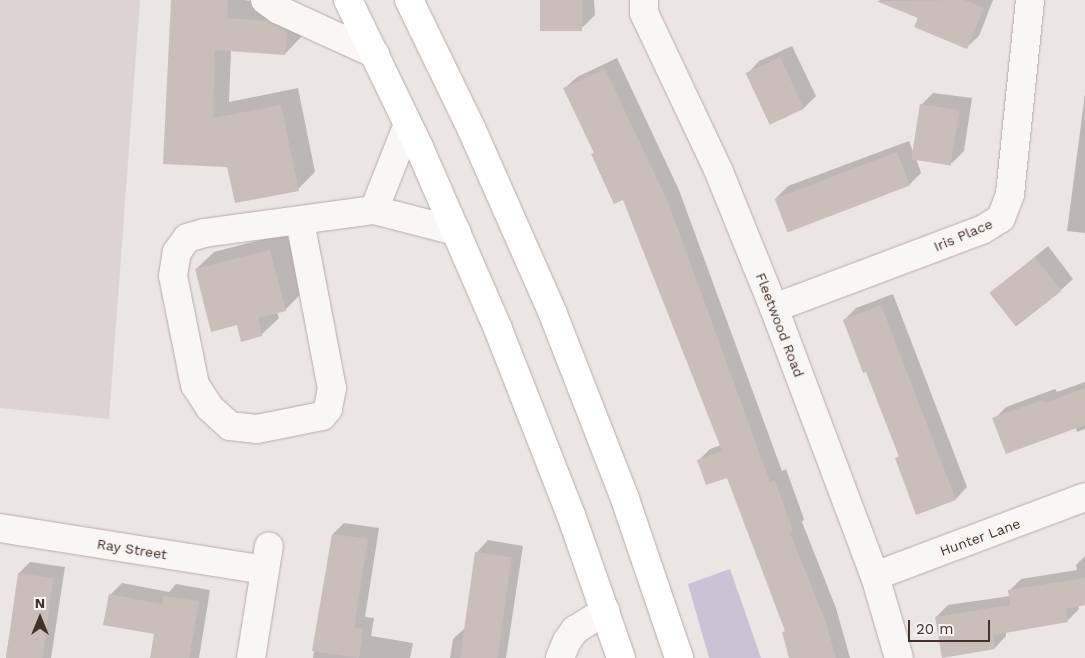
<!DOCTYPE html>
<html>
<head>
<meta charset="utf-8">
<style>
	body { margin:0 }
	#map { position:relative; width:1085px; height:658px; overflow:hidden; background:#ebe5e3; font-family:"Work Sans",sans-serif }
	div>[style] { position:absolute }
	.built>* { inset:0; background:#ddd4d1 }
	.green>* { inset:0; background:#cbc3d5 }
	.shadow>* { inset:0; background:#0003 }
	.building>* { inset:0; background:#c9beba; transform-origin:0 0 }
	.roads { filter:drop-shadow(0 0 1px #b6aca8) drop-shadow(0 0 1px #b6aca8) }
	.minor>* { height:28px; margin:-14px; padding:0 14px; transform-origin:14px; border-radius:14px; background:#f9f7f5 }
	.highway>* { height:28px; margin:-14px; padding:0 14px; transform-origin:14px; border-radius:14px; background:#fff }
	span { translate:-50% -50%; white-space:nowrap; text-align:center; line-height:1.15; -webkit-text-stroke:4px #f8f4f2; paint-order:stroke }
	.street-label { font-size:14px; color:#44322a }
	.north { position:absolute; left:15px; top:593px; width:50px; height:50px; -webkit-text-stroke:4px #f8f4f2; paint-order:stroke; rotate:0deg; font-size:14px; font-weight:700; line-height:20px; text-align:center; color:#44322a }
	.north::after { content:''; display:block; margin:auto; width:18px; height:22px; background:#44322a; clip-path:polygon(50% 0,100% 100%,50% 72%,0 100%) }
	.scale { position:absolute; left:908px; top:620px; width:82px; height:22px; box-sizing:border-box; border:2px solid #44322a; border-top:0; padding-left:6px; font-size:15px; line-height:18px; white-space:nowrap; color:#44322a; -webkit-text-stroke:4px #f8f4f2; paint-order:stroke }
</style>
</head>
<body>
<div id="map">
	<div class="built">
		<div style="clip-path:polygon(0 0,140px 0,109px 419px,0 408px)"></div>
	</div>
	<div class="green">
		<div style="clip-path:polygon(730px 569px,761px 658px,709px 658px,688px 584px)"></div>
	</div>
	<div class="shadow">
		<div style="clip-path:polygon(172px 0,244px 0,285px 5px,303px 14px,302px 36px,285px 54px,231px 50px,229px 102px,298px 88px,315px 172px,298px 189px,228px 165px)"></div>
		<div style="clip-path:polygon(542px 0,594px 0,595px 15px,583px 27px)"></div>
		<div style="clip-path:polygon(878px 0,993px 0,979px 36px,967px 47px,919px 17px)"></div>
		<div style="clip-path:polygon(792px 46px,816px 96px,804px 108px,771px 123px,748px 73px,759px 61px)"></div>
		<div style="clip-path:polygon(617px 58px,679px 190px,782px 471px,786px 469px,804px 519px,802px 522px,836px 608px,850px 658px,791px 658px,786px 630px,728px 476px,698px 461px,710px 449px,721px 445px,624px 199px,595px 152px,565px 88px,577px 77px)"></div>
		<div style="clip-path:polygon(933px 93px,972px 98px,964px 151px,952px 163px,916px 158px,921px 173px,909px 185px,776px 198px,788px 186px,909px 141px,914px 154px,921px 105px)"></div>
		<div style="clip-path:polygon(1085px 94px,1085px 233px,1067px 231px)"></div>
		<div style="clip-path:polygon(287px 233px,302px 293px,285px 310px,277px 312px,279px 318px,261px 335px,238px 324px,196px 269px,214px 252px)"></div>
		<div style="clip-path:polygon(1048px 246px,1073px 279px,1061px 290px,991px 293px)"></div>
		<div style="clip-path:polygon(893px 294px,967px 487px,956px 499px,896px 459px,900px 455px,867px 370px,844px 320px,856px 308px)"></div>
		<div style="clip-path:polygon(1085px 382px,1085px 429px,1077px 432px,1075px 427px,994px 419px,1006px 407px,1055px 389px,1057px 392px)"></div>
		<div style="clip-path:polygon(344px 523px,379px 528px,365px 617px,374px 618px,371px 636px,413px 643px,410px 658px,313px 658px,333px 534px)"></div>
		<div style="clip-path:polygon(488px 540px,523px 546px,506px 658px,450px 658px,453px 639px,465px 628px,477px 552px)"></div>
		<div style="clip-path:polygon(1085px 556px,1085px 604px,1078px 605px,1079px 609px,1067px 621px,1006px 631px,1006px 636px,995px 648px,936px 617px,948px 605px,1010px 596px,1009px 591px,1021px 579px,1077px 570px,1076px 565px)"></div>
		<div style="clip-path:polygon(30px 562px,65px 567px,51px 658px,6px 658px,19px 573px)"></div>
		<div style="clip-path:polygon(122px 583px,169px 592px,176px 584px,210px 590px,199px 658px,151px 658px,156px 633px,110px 595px)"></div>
	</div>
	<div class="building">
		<div style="clip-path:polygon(171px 0,228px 0,227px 18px,268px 21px,287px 31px,285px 55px,215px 50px,213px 118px,281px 105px,299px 191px,235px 203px,227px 167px,163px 164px)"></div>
		<div style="left:540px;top:0;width:42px;height:31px"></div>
		<div style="clip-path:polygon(964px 0,984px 8px,967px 49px,914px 27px,918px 18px,876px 1px)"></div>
		<div style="left:780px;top:57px;width:57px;height:38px;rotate:65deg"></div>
		<div style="clip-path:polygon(605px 69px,668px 202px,770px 482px,775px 480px,793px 532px,790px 533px,825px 620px,836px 658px,789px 658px,782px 632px,785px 631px,727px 478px,706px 485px,697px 460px,722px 451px,623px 200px,614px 204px,591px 154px,594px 153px,563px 88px)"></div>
		<div style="left:920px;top:104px;width:40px;height:56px;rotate:9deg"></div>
		<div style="left:897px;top:152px;width:36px;height:131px;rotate:69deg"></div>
		<div style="clip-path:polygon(270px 250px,286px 311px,258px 318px,262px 336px,241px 342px,237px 325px,211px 332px,195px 269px)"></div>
		<div style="left:1035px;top:257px;width:43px;height:58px;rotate:52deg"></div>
		<div style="clip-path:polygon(881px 305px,956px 500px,916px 515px,895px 458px,899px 457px,866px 372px,863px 373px,843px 320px)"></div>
		<div style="clip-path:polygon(1085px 388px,1085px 425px,1006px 454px,992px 418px,1043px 400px,1045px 403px)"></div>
		<div style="clip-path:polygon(332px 534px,368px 539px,354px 628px,363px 629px,359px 658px,312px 651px)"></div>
		<div style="left:475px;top:552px;width:37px;height:107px;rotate:8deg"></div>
		<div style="left:18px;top:573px;width:36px;height:86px;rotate:8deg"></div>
		<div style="clip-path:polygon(1085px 578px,1085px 605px,1066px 609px,1068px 622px,993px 635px,995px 649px,942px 658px,935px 617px,1010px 605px,1008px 590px)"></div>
		<div style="clip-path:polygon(109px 594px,162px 604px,163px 596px,199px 601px,189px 658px,150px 658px,154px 634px,103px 625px)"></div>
	</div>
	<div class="roads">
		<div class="minor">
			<div style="left:265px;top:0;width:17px;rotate:36deg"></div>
			<div style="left:279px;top:10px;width:106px;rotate:24.6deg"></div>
			<div style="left:644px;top:0;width:13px;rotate:90deg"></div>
			<div style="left:644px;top:13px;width:176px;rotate:64.7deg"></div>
			<div style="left:719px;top:172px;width:147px;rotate:68deg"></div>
			<div style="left:774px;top:308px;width:286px;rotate:69.4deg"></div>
			<div style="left:875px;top:576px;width:85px;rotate:73.7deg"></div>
			<div style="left:374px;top:210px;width:92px;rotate:-68.4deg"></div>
			<div style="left:300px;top:221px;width:170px;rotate:79.2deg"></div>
			<div style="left:332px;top:388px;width:21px;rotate:101deg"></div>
			<div style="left:328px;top:409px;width:9px;rotate:131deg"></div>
			<div style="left:322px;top:416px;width:66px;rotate:168.7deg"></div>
			<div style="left:257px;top:429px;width:27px;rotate:-174deg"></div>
			<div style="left:230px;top:426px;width:27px;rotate:-138deg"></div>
			<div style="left:210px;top:408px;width:27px;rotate:-123deg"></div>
			<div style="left:195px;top:385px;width:111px;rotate:-101.4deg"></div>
			<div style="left:173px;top:276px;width:24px;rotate:-81deg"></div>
			<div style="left:177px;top:252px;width:17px;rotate:-54deg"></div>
			<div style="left:187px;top:238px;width:18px;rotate:-16deg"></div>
			<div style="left:204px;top:233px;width:172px;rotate:-7.7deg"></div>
			<div style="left:374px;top:210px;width:85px;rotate:14.4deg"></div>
			<div style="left:774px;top:308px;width:222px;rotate:-20.6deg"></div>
			<div style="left:982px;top:230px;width:22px;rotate:-32deg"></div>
			<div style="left:1001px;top:218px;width:26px;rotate:-69deg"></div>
			<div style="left:1010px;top:194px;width:195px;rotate:-84.1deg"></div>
			<div style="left:0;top:528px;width:268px;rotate:9deg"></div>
			<div style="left:875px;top:576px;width:224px;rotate:-20.6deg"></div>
			<div style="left:251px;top:658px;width:113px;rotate:-80.9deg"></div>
			<div style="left:560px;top:658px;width:18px;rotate:-68deg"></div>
			<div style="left:567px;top:641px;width:14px;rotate:-54deg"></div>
			<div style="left:575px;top:630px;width:36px;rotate:-32deg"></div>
		</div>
		<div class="highway">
			<div style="left:348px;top:0;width:163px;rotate:64.2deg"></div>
			<div style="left:419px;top:147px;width:198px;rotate:66.5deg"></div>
			<div style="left:498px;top:329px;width:200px;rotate:68.6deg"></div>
			<div style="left:571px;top:515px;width:151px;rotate:70.7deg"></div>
			<div style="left:409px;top:0;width:144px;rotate:64.1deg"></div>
			<div style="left:472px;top:130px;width:201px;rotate:66.2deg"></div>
			<div style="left:553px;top:314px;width:199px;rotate:68.7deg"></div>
			<div style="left:625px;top:499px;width:168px;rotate:71.2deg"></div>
		</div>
	</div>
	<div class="street-label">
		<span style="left:963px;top:235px;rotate:-23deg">Iris Place</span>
		<span style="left:780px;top:325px;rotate:69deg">Fleetwood Road</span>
		<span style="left:980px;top:537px;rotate:-20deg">Hunter Lane</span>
		<span style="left:132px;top:549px;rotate:9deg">Ray Street</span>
	</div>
	<div class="north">N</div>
	<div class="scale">20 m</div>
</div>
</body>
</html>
